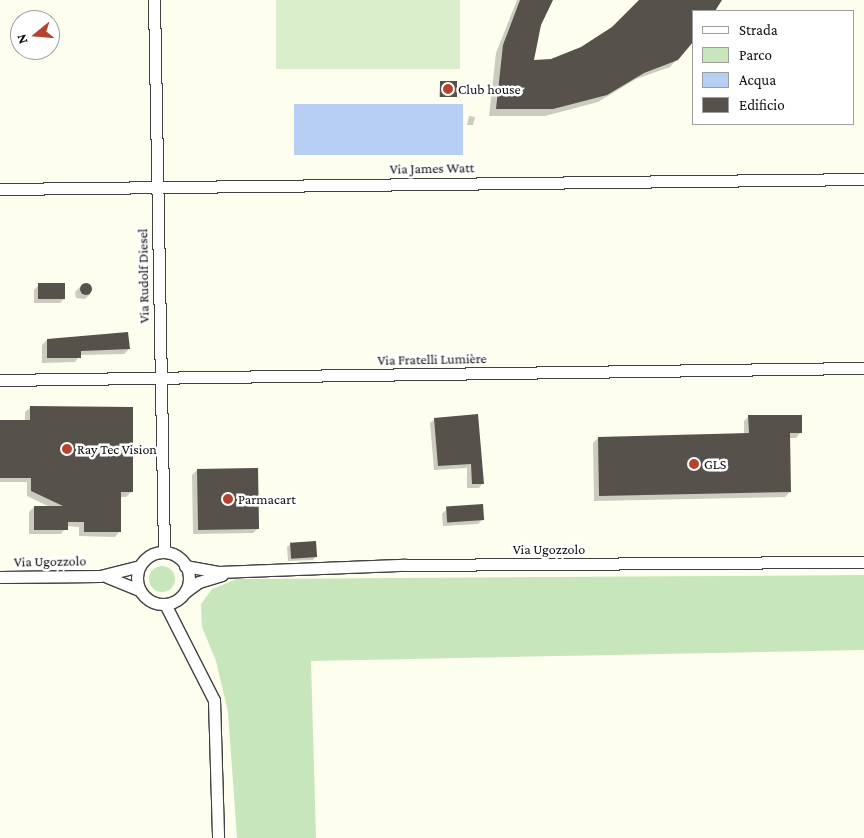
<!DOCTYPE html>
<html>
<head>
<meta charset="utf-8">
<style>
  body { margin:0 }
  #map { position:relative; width:864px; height:838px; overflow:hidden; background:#fefeef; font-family:"Crimson Pro",serif }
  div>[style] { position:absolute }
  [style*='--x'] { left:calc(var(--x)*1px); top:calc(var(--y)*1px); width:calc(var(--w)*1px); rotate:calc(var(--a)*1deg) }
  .green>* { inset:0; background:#c8e6bb }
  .round { border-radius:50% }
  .pitch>* { inset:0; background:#dbeecc; transform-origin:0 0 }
  .water>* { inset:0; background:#b7cff2; transform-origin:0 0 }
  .shadow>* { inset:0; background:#0003 }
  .building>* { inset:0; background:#56514b; transform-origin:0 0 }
  .roads { filter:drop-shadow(1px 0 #414141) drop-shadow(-1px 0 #414141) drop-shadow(0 1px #414141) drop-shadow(0 -1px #414141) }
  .minor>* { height:11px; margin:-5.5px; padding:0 5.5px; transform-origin:5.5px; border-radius:5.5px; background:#fff }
  .minor>.ring { margin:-5.5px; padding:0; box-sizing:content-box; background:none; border:11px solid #fff; border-radius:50% }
  .dots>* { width:14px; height:14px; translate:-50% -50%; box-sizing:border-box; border:2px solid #fff; border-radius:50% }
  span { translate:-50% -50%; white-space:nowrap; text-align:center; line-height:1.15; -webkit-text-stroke:5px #fff; paint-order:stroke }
  .poi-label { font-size:14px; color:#0e0e0e }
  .left { translate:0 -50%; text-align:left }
  .street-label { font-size:14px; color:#0e0e0e }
  .legend { position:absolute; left:692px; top:10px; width:162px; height:115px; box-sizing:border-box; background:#fff; border:1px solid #9f9f9f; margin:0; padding:6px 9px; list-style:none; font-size:15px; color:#0e0e0e }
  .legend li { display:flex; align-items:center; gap:10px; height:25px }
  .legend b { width:25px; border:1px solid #9f9f9f }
  .north { position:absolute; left:10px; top:10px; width:50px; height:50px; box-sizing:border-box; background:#fff; border:1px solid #9f9f9f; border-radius:50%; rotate:253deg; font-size:14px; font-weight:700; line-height:20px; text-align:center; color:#0e0e0e }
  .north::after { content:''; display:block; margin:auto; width:18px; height:22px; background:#b5442e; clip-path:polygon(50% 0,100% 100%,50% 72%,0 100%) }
</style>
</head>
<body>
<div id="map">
  <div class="green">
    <div class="round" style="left:149px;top:566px;width:26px;height:26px"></div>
    <div style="clip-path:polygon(864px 575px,864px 650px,311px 661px,316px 838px,237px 838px,228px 712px,216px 661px,202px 627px,201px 604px,212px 589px,237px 579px)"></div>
  </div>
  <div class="pitch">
    <div style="left:276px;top:0;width:184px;height:69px"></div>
  </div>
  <div class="water">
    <div style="left:463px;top:104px;width:51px;height:169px;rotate:90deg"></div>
  </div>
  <div class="shadow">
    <div style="clip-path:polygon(517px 0,551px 0,540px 25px,532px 61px,551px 60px,581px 49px,612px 29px,639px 0,720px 0,714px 11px,693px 11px,677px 59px,670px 67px,636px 79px,598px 102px,545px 116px,489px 116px,496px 53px)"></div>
    <div style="clip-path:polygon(440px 82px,456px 96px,455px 97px,439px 97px)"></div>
    <div style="clip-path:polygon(469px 116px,475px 117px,473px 125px,467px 125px)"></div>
    <div style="clip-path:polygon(39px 285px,65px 298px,60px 303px,34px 303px,34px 290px)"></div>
    <div style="clip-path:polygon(89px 286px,90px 294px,85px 299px,76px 298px,75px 292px,80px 287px)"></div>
    <div style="clip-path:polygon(47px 340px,129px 349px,124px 354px,80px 355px,75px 362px,42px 363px,42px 345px)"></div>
    <div style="clip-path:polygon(31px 407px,131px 492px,126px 497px,120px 497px,120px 531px,115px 537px,79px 536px,79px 527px,67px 526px,61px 534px,29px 534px,29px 512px,34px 507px,50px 507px,27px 496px,27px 482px,0 482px,0 422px,25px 422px,25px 412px)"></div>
    <div style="clip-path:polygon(749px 416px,801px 432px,796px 438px,789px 438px,790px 492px,785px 497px,594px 501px,593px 443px,598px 438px,744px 435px,744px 421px)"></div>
    <div style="clip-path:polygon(435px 419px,483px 475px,483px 483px,479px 488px,467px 488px,467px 468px,434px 470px,430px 423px)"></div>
    <div style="clip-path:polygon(197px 470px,258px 528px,253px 533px,193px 534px,192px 475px)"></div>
    <div style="clip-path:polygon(447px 509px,483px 519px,478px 524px,443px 526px,442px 514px)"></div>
    <div style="clip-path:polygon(291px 544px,316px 556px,313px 560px,288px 561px,287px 547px)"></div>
  </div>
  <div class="building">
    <div style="clip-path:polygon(520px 0,553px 0,541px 25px,534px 60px,551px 59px,581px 47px,612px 27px,639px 0,722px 0,715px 11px,693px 11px,693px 42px,678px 60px,644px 73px,607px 95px,553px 109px,496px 109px,503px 45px)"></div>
    <div style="left:440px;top:81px;width:17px;height:16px"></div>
    <div class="round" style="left:80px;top:283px;width:12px;height:12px"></div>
    <div style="left:38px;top:283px;width:27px;height:16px"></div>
    <div style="clip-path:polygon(128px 332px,130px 349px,81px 351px,81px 358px,47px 358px,47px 339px)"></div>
    <div style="clip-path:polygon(30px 406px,133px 407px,133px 492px,121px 492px,121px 532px,84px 532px,84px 522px,68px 522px,68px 530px,34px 530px,34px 506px,63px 506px,31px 491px,31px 478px,0 478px,0 420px,30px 420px)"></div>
    <div style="clip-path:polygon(478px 414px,484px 484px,472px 484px,471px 464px,438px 466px,434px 418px)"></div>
    <div style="clip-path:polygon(748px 415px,802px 415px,802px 433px,790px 433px,791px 492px,599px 496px,598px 437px,749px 433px)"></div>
    <div style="left:258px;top:468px;width:61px;height:61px;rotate:89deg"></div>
    <div style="left:483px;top:504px;width:16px;height:37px;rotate:86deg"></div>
    <div style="left:316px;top:541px;width:16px;height:26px;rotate:86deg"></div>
  </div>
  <div class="roads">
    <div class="minor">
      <div style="--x:154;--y:0;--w:552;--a:88.96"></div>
      <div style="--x:0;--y:189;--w:864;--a:-0.66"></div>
      <div style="--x:0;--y:380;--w:864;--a:-0.8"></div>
      <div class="ring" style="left:137px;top:552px;width:41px;height:41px"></div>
      <div style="--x:185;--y:566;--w:35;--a:10"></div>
      <div style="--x:219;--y:572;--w:186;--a:-2.2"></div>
      <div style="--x:405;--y:565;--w:459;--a:-0.4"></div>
      <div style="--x:0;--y:577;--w:100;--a:-0.6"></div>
      <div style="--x:100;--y:576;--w:41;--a:-14"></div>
      <div style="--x:107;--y:577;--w:35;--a:22"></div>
      <div style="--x:185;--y:592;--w:17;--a:-36"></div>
      <div style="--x:199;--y:582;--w:24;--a:-17"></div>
      <div style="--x:165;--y:604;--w:108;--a:63"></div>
      <div style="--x:214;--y:700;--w:138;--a:88.3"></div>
    </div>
  </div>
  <div class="dots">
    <div style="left:448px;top:89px;background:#b5442e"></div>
    <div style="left:67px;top:449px;background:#b5442e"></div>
    <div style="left:694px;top:464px;background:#b5442e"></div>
    <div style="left:228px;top:499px;background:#b5442e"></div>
  </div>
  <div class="poi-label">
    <span class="left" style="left:458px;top:89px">Club house</span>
    <span class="left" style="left:77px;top:449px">Ray Tec Vision</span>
    <span class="left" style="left:704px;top:464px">GLS</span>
    <span class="left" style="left:238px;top:499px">Parmacart</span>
  </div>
  <div class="street-label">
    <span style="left:432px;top:168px;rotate:-1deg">Via James Watt</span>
    <span style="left:143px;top:276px;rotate:-91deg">Via Rudolf Diesel</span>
    <span style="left:432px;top:359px;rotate:-1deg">Via Fratelli Lumière</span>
    <span style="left:549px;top:549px">Via Ugozzolo</span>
    <span style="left:50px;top:561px;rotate:-1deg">Via Ugozzolo</span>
  </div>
  <ul class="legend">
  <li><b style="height:6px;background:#fff"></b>Strada</li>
  <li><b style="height:14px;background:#c8e6bb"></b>Parco</li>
  <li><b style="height:14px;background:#b7cff2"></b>Acqua</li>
  <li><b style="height:14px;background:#56514b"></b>Edificio</li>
  </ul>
  <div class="north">N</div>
</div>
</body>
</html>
